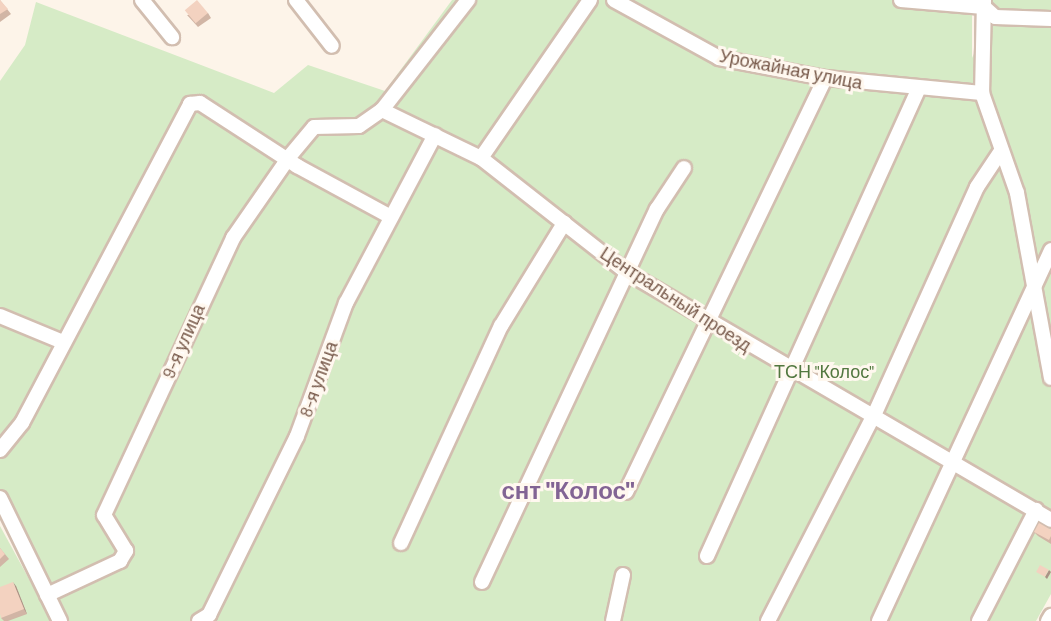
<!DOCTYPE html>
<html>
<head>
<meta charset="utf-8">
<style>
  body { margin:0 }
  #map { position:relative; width:1051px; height:621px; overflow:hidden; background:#fdf4e9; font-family:Barlow,sans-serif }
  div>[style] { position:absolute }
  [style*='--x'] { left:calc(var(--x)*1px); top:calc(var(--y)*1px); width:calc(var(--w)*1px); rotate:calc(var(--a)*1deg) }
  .green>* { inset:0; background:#d6ebc6 }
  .roads { filter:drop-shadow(2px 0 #d2beb0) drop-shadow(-2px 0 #d2beb0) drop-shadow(0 2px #d2beb0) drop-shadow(0 -2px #d2beb0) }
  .minor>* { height:14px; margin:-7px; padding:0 7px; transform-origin:7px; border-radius:7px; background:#fff }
  .wall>* { inset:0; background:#d1b5a5 }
  .shaded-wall>* { inset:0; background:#aa9386 }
  .building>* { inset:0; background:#f3d2c0; transform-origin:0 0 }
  span { translate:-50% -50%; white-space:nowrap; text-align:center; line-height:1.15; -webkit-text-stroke:6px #fff8ef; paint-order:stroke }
  .street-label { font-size:18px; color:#785a4b }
  .park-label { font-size:18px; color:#527840 }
  .district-label { font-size:24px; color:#826494; font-weight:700 }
</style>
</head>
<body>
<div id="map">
  <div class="green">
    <div style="clip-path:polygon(452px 0,972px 0,972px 58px,990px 19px,991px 0,1051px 0,1051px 594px,1036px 621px,62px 621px,0 513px,0 81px,25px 45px,36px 2px,274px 93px,308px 65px,385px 91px)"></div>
    <div style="clip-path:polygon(0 526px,52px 621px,0 621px)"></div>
  </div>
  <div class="roads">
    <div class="minor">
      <div style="--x:142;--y:0;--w:48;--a:51"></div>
      <div style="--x:296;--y:0;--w:58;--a:52"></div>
      <div style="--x:614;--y:0;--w:120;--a:28.9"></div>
      <div style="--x:719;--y:58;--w:108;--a:10.7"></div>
      <div style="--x:825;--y:78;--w:158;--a:5.5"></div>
      <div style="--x:901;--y:0;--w:83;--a:4.8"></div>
      <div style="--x:984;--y:7;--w:15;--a:42"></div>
      <div style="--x:995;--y:17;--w:56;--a:2"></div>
      <div style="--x:984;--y:0;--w:93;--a:91.2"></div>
      <div style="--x:982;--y:93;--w:106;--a:70.7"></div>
      <div style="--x:1017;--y:193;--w:188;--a:79.6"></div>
      <div style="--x:382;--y:110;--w:110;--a:25.9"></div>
      <div style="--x:481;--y:158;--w:183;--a:38.1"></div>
      <div style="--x:625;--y:271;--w:493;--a:30.3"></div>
      <div style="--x:481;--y:158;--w:192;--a:-55.4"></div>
      <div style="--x:0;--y:316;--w:68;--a:22.4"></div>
      <div style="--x:0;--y:450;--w:35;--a:-51"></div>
      <div style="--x:22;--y:423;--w:361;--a:-62.2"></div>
      <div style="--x:190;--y:104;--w:10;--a:-6"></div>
      <div style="--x:200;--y:103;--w:116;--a:33"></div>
      <div style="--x:297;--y:166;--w:107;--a:28.5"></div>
      <div style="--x:626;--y:492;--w:459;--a:-64.3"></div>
      <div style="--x:0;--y:498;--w:137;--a:64"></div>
      <div style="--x:401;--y:543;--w:239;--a:-65.3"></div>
      <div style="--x:501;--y:326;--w:121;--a:-58.5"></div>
      <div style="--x:707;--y:556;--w:512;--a:-65.64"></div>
      <div style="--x:482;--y:582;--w:412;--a:-64.9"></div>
      <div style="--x:657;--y:209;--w:49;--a:-56.6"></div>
      <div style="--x:47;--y:595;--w:81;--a:-25"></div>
      <div style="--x:120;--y:561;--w:12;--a:-59"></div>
      <div style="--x:126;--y:551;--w:42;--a:-121.4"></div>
      <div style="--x:104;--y:515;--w:306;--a:-65"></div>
      <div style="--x:233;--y:238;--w:98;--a:-55.3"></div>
      <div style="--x:289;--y:157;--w:39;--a:-50"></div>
      <div style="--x:314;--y:127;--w:45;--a:-1.3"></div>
      <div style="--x:359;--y:126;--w:28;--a:-35"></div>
      <div style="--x:382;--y:110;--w:140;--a:-52"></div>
      <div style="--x:199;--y:621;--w:12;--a:-31"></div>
      <div style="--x:209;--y:615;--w:199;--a:-63.8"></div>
      <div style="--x:297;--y:436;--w:142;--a:-69.8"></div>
      <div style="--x:346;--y:303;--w:190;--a:-62.1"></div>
      <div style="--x:613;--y:621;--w:47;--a:-77.7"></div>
      <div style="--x:768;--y:621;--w:234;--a:-62.8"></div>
      <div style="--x:875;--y:413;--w:248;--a:-65.7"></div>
      <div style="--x:977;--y:187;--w:43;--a:-56.3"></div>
      <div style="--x:879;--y:621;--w:409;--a:-65.1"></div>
      <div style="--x:979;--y:621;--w:125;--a:-62.8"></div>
      <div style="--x:1048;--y:621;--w:6;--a:-59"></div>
    </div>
  </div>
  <div class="wall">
    <div style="clip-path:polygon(0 0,11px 14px,0 22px)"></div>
    <div style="clip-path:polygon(208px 13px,211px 18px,198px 27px,187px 15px)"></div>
    <div style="clip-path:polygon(1051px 530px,1051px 544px,1038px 536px,1034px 532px)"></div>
    <div style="clip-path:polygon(0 548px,9px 559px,0 567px)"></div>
    <div style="clip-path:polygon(16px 586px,27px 614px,8px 621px,4px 621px,1px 618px)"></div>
  </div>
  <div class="shaded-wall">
    <div style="clip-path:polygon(1049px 570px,1051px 572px,1047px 579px,1045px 577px)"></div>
    <div style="clip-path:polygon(13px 582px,16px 586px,27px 614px,24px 609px)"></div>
  </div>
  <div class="building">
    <div style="clip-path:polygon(0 0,8px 9px,0 14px)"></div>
    <div style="left:197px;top:0;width:17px;height:16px;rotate:50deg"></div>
    <div style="clip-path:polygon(1039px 523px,1051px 530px,1051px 536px,1049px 540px,1034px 532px)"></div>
    <div style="clip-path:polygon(0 548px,5px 554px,0 559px)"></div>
    <div style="left:1040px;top:565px;width:10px;height:8px;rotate:29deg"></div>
    <div style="clip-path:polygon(13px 582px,24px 609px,1px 618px,0 614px,0 587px)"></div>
  </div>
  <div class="street-label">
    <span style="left:791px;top:69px;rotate:11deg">Урожайная улица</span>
    <span style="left:676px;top:299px;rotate:33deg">Центральный проезд</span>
    <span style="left:183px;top:341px;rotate:-66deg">9-я улица</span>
    <span style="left:318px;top:379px;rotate:-70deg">8-я улица</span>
  </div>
  <div class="park-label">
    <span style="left:824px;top:371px">ТСН "Колос"</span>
  </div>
  <div class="district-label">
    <span style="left:568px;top:490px">снт "Колос"</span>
  </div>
</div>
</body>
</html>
